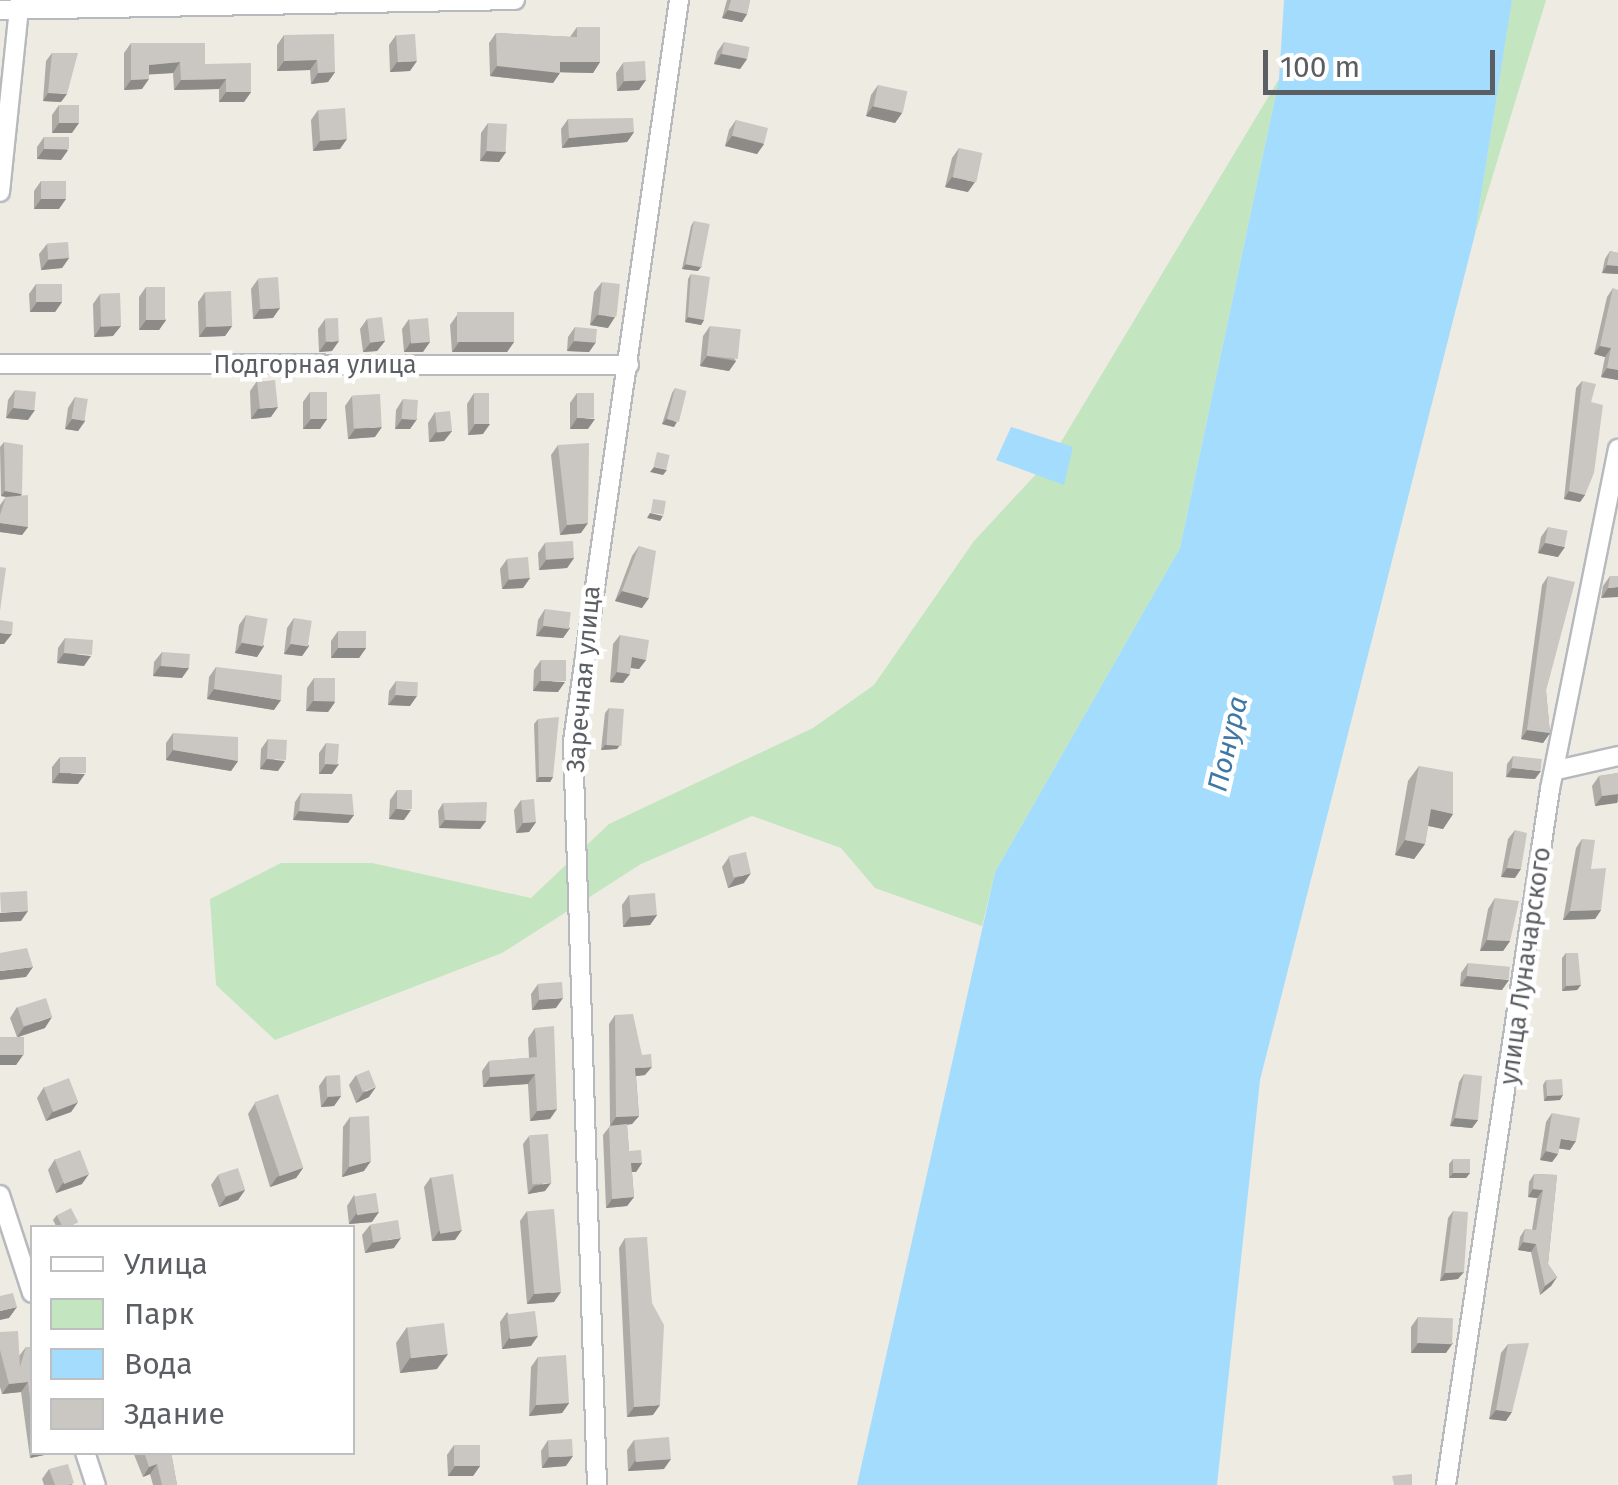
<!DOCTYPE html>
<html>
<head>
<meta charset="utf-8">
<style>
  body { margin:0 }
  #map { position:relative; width:1618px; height:1485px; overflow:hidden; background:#eeebe3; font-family:"Fira Sans",sans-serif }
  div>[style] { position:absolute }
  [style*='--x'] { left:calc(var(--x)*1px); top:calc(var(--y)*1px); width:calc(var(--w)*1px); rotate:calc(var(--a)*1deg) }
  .green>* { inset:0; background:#c3e5c0 }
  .water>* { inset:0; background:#a4dcfd }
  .roads { filter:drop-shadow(2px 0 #b6b9bd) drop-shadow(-2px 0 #b6b9bd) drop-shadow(0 2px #b6b9bd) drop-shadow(0 -2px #b6b9bd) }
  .minor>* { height:18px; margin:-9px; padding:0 9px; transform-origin:9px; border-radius:9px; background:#fff }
  .wall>* { inset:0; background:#aeaba7 }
  .shaded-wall>* { inset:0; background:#8d8b88 }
  .building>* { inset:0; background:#cac7c2; transform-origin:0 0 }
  span { translate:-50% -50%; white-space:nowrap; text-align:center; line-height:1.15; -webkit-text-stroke:9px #fff; paint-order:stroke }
  .street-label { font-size:25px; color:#5b5f63 }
  .water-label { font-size:28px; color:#3f78a6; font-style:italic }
  .legend { position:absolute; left:30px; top:1225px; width:325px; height:230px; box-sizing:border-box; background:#fff; border:2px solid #bdbfc1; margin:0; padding:12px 18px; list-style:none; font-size:30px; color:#5b5f63 }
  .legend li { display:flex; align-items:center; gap:20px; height:50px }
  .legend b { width:50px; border:2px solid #bdbfc1 }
  .scale { position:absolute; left:1263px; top:50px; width:232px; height:45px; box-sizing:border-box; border:5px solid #5b5f63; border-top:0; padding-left:12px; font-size:30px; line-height:35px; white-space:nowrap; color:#5b5f63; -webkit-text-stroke:8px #fff; paint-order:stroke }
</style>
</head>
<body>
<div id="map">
  <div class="green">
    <div style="clip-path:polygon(1512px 0,1546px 0,1475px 234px,1511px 4px)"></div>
    <div style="clip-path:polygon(1279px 79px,1180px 548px,995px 872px,982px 926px,875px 888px,841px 848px,752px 816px,641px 864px,502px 953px,275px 1040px,216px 985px,210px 899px,281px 863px,372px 863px,531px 898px,609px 824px,813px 728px,874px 685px,974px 541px,1052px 457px)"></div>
  </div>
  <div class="water">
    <div style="clip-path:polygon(1284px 0,1512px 0,1475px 234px,1260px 1080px,1217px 1485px,857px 1485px,995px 872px,1180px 548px,1279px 79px)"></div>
    <div style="clip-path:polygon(1011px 427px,1073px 447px,1064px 485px,996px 460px)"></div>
  </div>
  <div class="roads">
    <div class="minor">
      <div style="--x:0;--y:10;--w:515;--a:-1.11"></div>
      <div style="--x:0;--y:192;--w:193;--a:-84.1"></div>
      <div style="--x:0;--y:364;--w:629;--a:0.09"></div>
      <div style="--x:1557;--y:770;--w:63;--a:-12.9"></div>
      <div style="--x:0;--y:1195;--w:103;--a:71.9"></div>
      <div style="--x:85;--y:1452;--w:35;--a:72"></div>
      <div style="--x:597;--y:1485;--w:744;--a:-91.85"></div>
      <div style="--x:573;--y:741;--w:749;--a:-81.86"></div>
      <div style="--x:1446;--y:1485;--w:704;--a:-81.5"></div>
      <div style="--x:1550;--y:789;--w:347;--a:-78.7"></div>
    </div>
  </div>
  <div class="wall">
    <div style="clip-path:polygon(727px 0,750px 0,747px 14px,742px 22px,722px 18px)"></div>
    <div style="clip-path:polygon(577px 27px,600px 62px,593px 73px,560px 72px,553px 83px,490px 76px,489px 43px,496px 33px,570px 37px)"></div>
    <div style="clip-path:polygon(284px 35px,335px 72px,328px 82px,311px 84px,310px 70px,277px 71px,277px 45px)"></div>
    <div style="clip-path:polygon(396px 35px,410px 71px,390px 72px,389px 45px)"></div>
    <div style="clip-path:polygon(724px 42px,747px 59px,740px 69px,714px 64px,717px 52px)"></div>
    <div style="clip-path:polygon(131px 43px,205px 64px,251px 92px,244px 102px,219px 102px,219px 89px,174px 90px,173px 73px,149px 74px,142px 89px,124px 90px,124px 53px)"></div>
    <div style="clip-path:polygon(52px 53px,61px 102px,43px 101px,46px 61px)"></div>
    <div style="clip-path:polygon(623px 63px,639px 90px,617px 91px,616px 73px)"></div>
    <div style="clip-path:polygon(878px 85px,902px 113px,895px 123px,866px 116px,871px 95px)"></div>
    <div style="clip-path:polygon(59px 105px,72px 133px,52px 133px,52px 115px)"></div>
    <div style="clip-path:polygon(318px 110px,340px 149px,313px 151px,311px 120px)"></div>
    <div style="clip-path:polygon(568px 119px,634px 132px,627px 142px,562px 148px,561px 129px)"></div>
    <div style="clip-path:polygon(736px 120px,764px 144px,757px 154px,725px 146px,729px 130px)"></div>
    <div style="clip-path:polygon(488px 123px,506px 152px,499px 162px,480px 161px,481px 133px)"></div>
    <div style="clip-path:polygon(44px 137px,68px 150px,61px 160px,37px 159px,37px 147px)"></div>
    <div style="clip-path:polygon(959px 148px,968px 192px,945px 187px,952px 158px)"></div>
    <div style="clip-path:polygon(41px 181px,59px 209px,34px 209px,34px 191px)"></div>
    <div style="clip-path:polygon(694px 221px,698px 271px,682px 269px,691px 226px)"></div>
    <div style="clip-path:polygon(47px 244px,69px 258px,62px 268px,41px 270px,39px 254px)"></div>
    <div style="clip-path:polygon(1610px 251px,1618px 253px,1618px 274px,1602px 273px,1605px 259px)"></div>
    <div style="clip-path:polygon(691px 274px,704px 320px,701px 325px,685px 322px,688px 279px)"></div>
    <div style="clip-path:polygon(258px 279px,273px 318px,253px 319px,251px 289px)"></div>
    <div style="clip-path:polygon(602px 282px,608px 328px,590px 325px,594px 292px)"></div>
    <div style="clip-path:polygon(36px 284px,62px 302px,55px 312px,30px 312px,29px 294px)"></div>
    <div style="clip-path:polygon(146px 287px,166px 320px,159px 330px,139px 330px,139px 297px)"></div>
    <div style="clip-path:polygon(1613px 288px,1618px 380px,1601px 377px,1605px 357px,1594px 354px,1607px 297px)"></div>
    <div style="clip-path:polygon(205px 292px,232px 326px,225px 336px,199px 337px,198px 302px)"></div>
    <div style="clip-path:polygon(100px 294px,113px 336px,94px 337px,93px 304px)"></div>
    <div style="clip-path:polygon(457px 315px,514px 342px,507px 352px,452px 352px,450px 325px)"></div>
    <div style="clip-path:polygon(325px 319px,332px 351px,319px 352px,318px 329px)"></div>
    <div style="clip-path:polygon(367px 319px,385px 341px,377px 351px,363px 352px,360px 329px)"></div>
    <div style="clip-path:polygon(409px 319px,423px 352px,404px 352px,402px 329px)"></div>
    <div style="clip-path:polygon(710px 326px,736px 361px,729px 371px,700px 366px,703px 336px)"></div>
    <div style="clip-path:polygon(575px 327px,596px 342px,589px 352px,567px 351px,568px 337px)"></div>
    <div style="clip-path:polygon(257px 381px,271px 417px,251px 419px,250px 391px)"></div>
    <div style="clip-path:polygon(1582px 381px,1585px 495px,1580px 502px,1564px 499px,1576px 388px)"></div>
    <div style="clip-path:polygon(675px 388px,674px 427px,662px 424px,672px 393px)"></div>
    <div style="clip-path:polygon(15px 390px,28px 420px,6px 418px,8px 400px)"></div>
    <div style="clip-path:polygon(310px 392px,327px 419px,320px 429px,303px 429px,303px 402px)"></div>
    <div style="clip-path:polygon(474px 393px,483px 434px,468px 435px,467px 404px)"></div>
    <div style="clip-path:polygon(577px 393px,588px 429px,570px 429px,570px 403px)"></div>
    <div style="clip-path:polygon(352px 396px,375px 437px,348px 439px,345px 406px)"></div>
    <div style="clip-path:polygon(75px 397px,85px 421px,78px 431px,65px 429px,68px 408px)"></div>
    <div style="clip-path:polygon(403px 399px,417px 419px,410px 429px,395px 429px,396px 410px)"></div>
    <div style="clip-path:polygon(435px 412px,452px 431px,444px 441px,429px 442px,428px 423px)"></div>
    <div style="clip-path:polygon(4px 442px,21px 496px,28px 527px,22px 535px,0 532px,0 505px,6px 497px,1px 496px,0 447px)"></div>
    <div style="clip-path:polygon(558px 445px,581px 533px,560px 535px,551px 455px)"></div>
    <div style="clip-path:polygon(1548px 527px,1558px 557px,1538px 553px,1541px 537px)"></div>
    <div style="clip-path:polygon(545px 543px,574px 558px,567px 568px,539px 570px,538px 553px)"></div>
    <div style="clip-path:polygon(639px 546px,642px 608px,615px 601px,632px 556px)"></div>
    <div style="clip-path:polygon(507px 559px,530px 578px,523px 588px,502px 589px,500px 569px)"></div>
    <div style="clip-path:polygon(1548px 576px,1546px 691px,1550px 733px,1543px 743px,1521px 739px,1542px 585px)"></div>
    <div style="clip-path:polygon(1610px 576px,1618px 576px,1601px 598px,1603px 586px)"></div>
    <div style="clip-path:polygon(545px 609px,570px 628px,563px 638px,536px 636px,538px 620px)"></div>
    <div style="clip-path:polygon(246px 615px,264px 646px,257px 657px,235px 653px,239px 625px)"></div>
    <div style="clip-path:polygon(294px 618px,309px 646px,302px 656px,284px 654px,287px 628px)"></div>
    <div style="clip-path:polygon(338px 631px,366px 648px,359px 658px,331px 658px,331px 641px)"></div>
    <div style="clip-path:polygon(620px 635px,646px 660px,639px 669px,631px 668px,623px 683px,610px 682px,613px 644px)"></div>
    <div style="clip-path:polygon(65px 638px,84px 666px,57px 663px,58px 648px)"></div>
    <div style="clip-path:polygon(162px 652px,182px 678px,153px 676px,154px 662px)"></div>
    <div style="clip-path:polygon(541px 660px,558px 692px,533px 691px,534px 670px)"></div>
    <div style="clip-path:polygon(216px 667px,274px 710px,207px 699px,209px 677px)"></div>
    <div style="clip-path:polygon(314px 678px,335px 702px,328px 712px,306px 711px,307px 688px)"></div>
    <div style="clip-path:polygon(396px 681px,410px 706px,388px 705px,389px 691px)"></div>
    <div style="clip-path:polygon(609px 708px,617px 749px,601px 750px,605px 713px)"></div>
    <div style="clip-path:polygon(538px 719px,553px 777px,550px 782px,536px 782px,534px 724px)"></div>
    <div style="clip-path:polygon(173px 733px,238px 761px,231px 771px,166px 760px,166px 743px)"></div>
    <div style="clip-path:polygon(268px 739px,278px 771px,260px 769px,261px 749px)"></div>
    <div style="clip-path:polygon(326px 743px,332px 774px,319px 774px,319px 753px)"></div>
    <div style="clip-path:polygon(1513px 756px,1535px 779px,1506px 777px,1507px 764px)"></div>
    <div style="clip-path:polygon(60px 757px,78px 784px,52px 783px,52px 767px)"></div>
    <div style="clip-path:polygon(1419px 766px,1453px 814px,1443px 829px,1428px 826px,1425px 844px,1414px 859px,1395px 855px,1408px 781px)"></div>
    <div style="clip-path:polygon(1618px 773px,1618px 802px,1595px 806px,1592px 786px,1599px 776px)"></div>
    <div style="clip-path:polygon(397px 790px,404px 820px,389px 819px,390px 800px)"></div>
    <div style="clip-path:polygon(301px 793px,354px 815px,348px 823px,293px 820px,295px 802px)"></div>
    <div style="clip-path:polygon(521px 800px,536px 822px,529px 832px,516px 833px,514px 810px)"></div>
    <div style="clip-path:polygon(443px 803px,486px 821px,480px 829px,439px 828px,438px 811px)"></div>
    <div style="clip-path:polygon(1515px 830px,1515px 878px,1501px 877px,1508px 839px)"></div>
    <div style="clip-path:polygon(1582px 839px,1601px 910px,1595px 919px,1563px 920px,1576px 848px)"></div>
    <div style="clip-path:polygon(729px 857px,744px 883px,728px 888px,722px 867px)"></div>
    <div style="clip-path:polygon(629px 895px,657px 915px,650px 925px,623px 927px,622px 905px)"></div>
    <div style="clip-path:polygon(1495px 898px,1510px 941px,1503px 951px,1480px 951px,1488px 909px)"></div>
    <div style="clip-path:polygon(1566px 953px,1581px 985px,1577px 990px,1562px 991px,1562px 958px)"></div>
    <div style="clip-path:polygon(1468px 963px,1502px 990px,1460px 986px,1461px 973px)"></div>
    <div style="clip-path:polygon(538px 984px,556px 1008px,532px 1010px,531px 994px)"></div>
    <div style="clip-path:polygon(17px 1007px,45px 1028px,19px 1037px,23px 1055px,16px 1065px,17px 1037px,10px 1018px)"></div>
    <div style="clip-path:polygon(615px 1015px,645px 1075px,636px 1076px,639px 1116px,632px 1124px,627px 1125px,629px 1151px,642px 1163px,636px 1172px,632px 1172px,634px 1197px,627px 1206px,606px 1208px,603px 1135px,610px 1126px,609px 1024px)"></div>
    <div style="clip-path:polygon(535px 1028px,550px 1119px,530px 1121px,528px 1084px,483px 1087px,482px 1071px,489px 1061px,529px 1058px,528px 1038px)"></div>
    <div style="clip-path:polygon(1464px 1074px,1478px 1120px,1472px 1128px,1450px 1126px,1459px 1082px)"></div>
    <div style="clip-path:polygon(356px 1075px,369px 1097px,356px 1103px,349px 1085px)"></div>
    <div style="clip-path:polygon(326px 1076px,341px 1096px,334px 1106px,321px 1107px,319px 1086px)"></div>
    <div style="clip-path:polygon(1546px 1080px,1560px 1100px,1544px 1101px,1543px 1085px)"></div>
    <div style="clip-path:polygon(44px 1087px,78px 1102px,71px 1112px,46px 1121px,37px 1098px)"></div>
    <div style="clip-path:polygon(255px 1103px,303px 1168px,296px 1178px,270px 1187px,248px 1114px)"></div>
    <div style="clip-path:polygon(1552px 1113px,1570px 1150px,1559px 1148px,1558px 1154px,1552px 1162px,1540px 1160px,1546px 1122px)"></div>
    <div style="clip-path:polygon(350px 1117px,364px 1171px,342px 1177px,343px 1127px)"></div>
    <div style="clip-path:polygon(529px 1136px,545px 1191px,528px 1194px,523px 1144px)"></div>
    <div style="clip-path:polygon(55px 1159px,82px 1184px,56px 1193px,48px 1170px)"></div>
    <div style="clip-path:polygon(1453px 1159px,1470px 1173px,1466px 1178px,1449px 1178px,1449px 1164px)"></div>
    <div style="clip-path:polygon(1534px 1174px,1557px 1175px,1548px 1264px,1557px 1277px,1551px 1286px,1540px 1295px,1531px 1252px,1518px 1250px,1520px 1237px,1525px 1229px,1532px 1230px,1537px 1198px,1528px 1197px,1529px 1182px)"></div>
    <div style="clip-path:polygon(218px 1175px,245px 1190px,238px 1200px,219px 1207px,211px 1185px)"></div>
    <div style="clip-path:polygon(431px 1177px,455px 1240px,432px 1241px,424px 1187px)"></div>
    <div style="clip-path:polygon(354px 1195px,372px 1222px,349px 1224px,347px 1206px)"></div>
    <div style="clip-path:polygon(527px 1211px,554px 1302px,527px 1304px,520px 1221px)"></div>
    <div style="clip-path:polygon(1453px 1211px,1458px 1279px,1440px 1281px,1448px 1218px)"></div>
    <div style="clip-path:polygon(57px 1215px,74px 1227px,57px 1228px,53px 1220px)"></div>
    <div style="clip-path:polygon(370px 1225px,394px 1248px,365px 1253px,362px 1235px)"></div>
    <div style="clip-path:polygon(625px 1238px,653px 1415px,627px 1417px,619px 1248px)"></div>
    <div style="clip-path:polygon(507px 1312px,531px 1346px,502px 1349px,500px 1322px)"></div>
    <div style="clip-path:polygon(1418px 1317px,1446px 1353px,1411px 1353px,1411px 1327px)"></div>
    <div style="clip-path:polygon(407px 1327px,437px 1369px,400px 1373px,396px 1343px)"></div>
    <div style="clip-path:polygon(0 1332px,19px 1356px,26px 1347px,32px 1347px,32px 1452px,51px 1452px,49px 1454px,30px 1458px,21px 1392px,2px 1394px,0 1387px)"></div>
    <div style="clip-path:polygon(1508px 1344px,1506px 1421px,1489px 1419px,1501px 1353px)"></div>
    <div style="clip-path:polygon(538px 1357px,569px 1403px,562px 1413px,529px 1416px,531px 1367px)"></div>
    <div style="clip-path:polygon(548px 1440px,566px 1466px,542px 1468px,541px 1451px)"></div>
    <div style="clip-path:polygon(634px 1440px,664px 1469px,628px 1471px,627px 1450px)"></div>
    <div style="clip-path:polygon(454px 1445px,480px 1466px,473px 1476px,448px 1476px,447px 1455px)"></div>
    <div style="clip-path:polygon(133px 1452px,171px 1452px,177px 1485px,153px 1485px,150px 1474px,143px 1477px)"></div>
    <div style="clip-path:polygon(49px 1469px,73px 1485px,44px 1485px,42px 1479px)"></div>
  </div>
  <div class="shaded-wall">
    <div style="clip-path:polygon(728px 10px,747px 14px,742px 22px,722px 18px)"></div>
    <div style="clip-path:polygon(721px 54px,747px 59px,740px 69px,714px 64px)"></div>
    <div style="clip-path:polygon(317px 60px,310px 70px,277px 71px,284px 61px)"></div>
    <div style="clip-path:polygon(417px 61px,410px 71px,390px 72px,397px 62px)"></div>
    <div style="clip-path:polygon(180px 62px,173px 73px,142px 75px,149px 65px)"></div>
    <div style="clip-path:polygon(560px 62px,600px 62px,593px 73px,553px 72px,560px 73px,553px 83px,490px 76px,497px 66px)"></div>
    <div style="clip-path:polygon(335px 72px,328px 82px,311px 84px,318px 73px)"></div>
    <div style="clip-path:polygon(149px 79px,142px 89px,124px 90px,131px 80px)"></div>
    <div style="clip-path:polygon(226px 79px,219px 89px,174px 90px,181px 80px)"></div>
    <div style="clip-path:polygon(646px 80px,639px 90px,617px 91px,624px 81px)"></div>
    <div style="clip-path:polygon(226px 92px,251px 92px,244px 102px,219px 102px)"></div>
    <div style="clip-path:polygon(48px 93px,67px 94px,61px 102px,43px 101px)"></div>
    <div style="clip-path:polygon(873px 106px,902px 113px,895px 123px,866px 116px)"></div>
    <div style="clip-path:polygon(59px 123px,79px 123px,72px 133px,52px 133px)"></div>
    <div style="clip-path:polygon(634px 132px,627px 142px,562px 148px,569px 138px)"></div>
    <div style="clip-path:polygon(732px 136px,764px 144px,757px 154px,725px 146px)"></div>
    <div style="clip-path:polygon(347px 139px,340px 149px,313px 151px,320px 141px)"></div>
    <div style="clip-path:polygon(44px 149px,68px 150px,61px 160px,37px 159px)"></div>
    <div style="clip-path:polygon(487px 151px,506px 152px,499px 162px,480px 161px)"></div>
    <div style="clip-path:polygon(952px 177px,975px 182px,968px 192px,945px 187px)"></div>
    <div style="clip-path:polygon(41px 199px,66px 199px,59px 209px,34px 209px)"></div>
    <div style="clip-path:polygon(69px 258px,62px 268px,41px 270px,48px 260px)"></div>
    <div style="clip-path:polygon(686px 264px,702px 266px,698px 271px,682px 269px)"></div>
    <div style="clip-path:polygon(1607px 265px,1618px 266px,1618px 274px,1602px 273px)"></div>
    <div style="clip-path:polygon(37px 302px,62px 302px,55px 312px,30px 312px)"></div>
    <div style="clip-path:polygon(280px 308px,273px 318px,253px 319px,260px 309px)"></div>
    <div style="clip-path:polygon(597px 315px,615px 317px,608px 328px,590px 325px)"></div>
    <div style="clip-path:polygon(688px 317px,704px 320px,701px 325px,685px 322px)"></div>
    <div style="clip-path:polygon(146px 320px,166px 320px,159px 330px,139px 330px)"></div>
    <div style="clip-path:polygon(101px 326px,121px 326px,113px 336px,94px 337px)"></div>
    <div style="clip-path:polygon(232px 326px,225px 336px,199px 337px,206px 327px)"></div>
    <div style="clip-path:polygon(339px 341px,332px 351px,319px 352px,326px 342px)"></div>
    <div style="clip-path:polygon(385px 341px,377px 351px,363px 352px,371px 342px)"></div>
    <div style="clip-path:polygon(574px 341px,596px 342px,589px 352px,567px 351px)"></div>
    <div style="clip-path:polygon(411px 342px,430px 342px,423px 352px,404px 352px)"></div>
    <div style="clip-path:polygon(459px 342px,514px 342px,507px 352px,452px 352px)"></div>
    <div style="clip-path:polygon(1600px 346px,1611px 348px,1605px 357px,1594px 354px)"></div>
    <div style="clip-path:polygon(707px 356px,736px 361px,729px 371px,700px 366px)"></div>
    <div style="clip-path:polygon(1607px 368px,1618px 370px,1618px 380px,1601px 377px)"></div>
    <div style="clip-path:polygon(278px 407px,271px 417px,251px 419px,258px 409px)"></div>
    <div style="clip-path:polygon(13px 408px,35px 410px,28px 420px,6px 418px)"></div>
    <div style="clip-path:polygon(577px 418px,595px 419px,588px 429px,570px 429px)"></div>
    <div style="clip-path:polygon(72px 419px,85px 421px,78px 431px,65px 429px)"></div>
    <div style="clip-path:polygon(311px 419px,327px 419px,320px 429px,303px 429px)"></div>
    <div style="clip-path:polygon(402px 419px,417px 419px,410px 429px,395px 429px)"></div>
    <div style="clip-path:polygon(666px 419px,677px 422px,674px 427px,662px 424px)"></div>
    <div style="clip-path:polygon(475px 424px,490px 424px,483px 434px,468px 435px)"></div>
    <div style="clip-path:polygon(382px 427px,375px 437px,348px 439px,355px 429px)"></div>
    <div style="clip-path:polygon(452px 431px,444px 441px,429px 442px,436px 432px)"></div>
    <div style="clip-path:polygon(654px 467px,667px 470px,663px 475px,650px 472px)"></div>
    <div style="clip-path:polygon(5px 491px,22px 494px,19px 499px,1px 496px)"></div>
    <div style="clip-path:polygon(1569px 491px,1585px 495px,1580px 502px,1564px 499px)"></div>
    <div style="clip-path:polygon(650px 513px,663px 516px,660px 521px,647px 518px)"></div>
    <div style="clip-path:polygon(0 523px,28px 527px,22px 535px,0 532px)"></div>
    <div style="clip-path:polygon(588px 523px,581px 533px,560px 535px,567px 525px)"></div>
    <div style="clip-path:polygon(1545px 543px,1565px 547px,1558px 557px,1538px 553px)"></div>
    <div style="clip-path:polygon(574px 558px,567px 568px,539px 570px,546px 560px)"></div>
    <div style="clip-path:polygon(530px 578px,523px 588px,502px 589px,509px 579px)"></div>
    <div style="clip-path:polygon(1618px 587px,1618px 597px,1601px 598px,1608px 588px)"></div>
    <div style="clip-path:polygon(622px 591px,649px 598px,642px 608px,615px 601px)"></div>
    <div style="clip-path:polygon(544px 626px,570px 628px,563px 638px,536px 636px)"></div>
    <div style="clip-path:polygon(0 633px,12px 634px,4px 644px,0 644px)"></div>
    <div style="clip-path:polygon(242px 643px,264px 646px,257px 657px,235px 653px)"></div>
    <div style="clip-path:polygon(291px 644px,309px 646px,302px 656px,284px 654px)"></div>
    <div style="clip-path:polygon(338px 648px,366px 648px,359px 658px,331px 658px)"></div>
    <div style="clip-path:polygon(64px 653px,91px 656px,84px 666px,57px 663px)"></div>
    <div style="clip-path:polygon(632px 657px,646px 660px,639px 669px,625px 667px)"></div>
    <div style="clip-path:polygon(160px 666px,189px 668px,182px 678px,153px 676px)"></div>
    <div style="clip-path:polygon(617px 672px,630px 674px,623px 683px,610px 682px)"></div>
    <div style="clip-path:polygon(540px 681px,565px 682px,558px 692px,533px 691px)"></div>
    <div style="clip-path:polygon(214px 689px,281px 700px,274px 710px,207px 699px)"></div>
    <div style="clip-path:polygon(396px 695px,417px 696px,410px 706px,388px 705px)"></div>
    <div style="clip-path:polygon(313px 701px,335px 702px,328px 712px,306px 711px)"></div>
    <div style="clip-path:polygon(1527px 730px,1550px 733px,1543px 743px,1521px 739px)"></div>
    <div style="clip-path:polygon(621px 744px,617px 749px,601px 750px,605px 745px)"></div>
    <div style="clip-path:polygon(173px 750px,238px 761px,231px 771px,166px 760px)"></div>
    <div style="clip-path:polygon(267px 759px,285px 761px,278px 771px,260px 769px)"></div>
    <div style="clip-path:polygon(326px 764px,339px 764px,332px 774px,319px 774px)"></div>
    <div style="clip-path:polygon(1512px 768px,1541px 771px,1535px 779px,1506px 777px)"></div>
    <div style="clip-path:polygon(59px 773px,85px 774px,78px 784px,52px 783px)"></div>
    <div style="clip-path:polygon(539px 777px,553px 777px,550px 782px,536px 782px)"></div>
    <div style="clip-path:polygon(1618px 794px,1617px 803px,1595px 806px,1602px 796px)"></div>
    <div style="clip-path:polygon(396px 809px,411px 810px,404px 820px,389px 819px)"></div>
    <div style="clip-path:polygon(1431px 809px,1453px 814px,1443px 829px,1420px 824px)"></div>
    <div style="clip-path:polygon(299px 811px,354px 815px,348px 823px,293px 820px)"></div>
    <div style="clip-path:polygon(445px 820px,486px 821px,480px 829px,439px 828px)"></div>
    <div style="clip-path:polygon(536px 822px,529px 832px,516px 833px,523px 823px)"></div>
    <div style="clip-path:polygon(1405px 840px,1425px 844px,1414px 859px,1395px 855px)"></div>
    <div style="clip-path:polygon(1507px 868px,1521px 869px,1515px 878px,1501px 877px)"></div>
    <div style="clip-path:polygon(751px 873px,744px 883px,728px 888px,735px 878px)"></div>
    <div style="clip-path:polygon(1601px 910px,1595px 919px,1563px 920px,1570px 911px)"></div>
    <div style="clip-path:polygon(28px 911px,21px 921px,0 922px,0 913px)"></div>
    <div style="clip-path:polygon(657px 915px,650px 925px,623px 927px,630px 917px)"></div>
    <div style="clip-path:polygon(1487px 940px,1510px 941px,1503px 951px,1480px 951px)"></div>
    <div style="clip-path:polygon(33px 967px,26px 977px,0 980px,0 971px)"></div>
    <div style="clip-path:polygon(1467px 976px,1509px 980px,1502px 990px,1460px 986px)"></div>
    <div style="clip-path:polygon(1581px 985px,1577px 990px,1562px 991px,1566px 986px)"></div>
    <div style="clip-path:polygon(563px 998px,556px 1008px,532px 1010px,539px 1000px)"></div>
    <div style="clip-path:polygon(52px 1017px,45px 1028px,17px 1037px,24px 1027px)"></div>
    <div style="clip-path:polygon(0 1055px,23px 1055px,16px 1065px,0 1065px)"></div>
    <div style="clip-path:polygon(652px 1067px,645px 1075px,629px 1077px,635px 1068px)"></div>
    <div style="clip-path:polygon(535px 1074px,528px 1084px,483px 1087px,490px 1077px)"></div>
    <div style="clip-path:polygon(376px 1087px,369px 1097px,356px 1103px,363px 1093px)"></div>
    <div style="clip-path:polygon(1563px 1095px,1560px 1100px,1544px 1101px,1547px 1096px)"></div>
    <div style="clip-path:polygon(341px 1096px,334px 1106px,321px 1107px,328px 1097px)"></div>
    <div style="clip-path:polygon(78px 1102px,71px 1112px,46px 1121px,53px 1111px)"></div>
    <div style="clip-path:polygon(557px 1109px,550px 1119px,530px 1121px,537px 1111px)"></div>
    <div style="clip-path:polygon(639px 1116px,632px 1124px,610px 1126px,616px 1117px)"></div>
    <div style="clip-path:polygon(1455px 1118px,1478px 1120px,1472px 1128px,1450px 1126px)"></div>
    <div style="clip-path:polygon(1561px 1139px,1576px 1141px,1570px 1150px,1555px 1148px)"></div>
    <div style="clip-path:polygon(1546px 1151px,1558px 1154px,1552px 1162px,1540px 1160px)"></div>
    <div style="clip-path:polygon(371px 1161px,364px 1171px,342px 1177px,349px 1167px)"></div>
    <div style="clip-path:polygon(631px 1163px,642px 1163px,636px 1172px,625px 1172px)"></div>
    <div style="clip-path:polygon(303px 1168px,296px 1178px,270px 1187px,277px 1177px)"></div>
    <div style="clip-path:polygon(1453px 1173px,1470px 1173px,1466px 1178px,1449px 1178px)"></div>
    <div style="clip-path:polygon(89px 1174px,82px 1184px,56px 1193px,63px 1183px)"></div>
    <div style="clip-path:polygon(551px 1183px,545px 1191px,528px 1194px,534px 1186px)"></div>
    <div style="clip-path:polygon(1533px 1189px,1543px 1190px,1537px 1198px,1528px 1197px)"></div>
    <div style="clip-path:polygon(245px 1190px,238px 1200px,219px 1207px,226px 1197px)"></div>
    <div style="clip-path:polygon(634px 1197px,627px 1206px,606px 1208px,612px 1199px)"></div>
    <div style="clip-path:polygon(379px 1212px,372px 1222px,349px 1224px,356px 1214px)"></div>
    <div style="clip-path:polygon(462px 1230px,455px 1240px,432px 1241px,439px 1231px)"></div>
    <div style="clip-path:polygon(401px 1238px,394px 1248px,365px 1253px,372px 1243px)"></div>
    <div style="clip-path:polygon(1523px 1242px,1536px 1244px,1531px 1252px,1518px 1250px)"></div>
    <div style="clip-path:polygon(1464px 1272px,1458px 1279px,1440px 1281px,1445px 1273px)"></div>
    <div style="clip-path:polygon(1557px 1277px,1551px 1286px,1540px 1295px,1545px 1286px)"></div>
    <div style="clip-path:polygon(561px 1292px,554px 1302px,527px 1304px,534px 1294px)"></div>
    <div style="clip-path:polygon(17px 1307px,9px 1318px,0 1320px,0 1311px)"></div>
    <div style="clip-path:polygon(538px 1336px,531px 1346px,502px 1349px,509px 1338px)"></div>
    <div style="clip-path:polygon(1418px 1343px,1453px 1343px,1446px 1353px,1411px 1353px)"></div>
    <div style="clip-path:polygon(448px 1354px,437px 1369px,400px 1373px,410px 1358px)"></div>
    <div style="clip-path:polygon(28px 1382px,21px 1392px,2px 1394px,9px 1384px)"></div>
    <div style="clip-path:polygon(569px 1403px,562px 1413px,529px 1416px,536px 1405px)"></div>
    <div style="clip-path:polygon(660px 1405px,653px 1415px,627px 1417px,634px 1407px)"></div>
    <div style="clip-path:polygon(1496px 1410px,1512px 1412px,1506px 1421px,1489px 1419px)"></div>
    <div style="clip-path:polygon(34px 1452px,51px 1452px,49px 1454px,30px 1458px)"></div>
    <div style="clip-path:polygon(573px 1456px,566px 1466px,542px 1468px,549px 1457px)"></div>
    <div style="clip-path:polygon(671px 1459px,664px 1469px,628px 1471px,635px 1461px)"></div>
    <div style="clip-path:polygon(157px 1464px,150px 1474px,143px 1477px,149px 1467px)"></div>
    <div style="clip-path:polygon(455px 1466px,480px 1466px,473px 1476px,448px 1476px)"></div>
  </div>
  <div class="building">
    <div style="clip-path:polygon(731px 0,750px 0,747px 14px,728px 10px)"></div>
    <div style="clip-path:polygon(577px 27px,600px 27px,600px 62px,560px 62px,560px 73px,497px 66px,496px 33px,577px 37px)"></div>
    <div style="clip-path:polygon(334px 34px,335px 72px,318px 73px,317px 60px,284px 61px,284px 35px)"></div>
    <div style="left:415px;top:34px;width:27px;height:19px;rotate:86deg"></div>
    <div style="left:724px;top:42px;width:26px;height:12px;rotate:11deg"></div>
    <div style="clip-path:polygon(131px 43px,205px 43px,205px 64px,251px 63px,251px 92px,226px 92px,226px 79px,181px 80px,180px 62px,149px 65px,149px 79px,131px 80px)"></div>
    <div style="clip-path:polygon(52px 53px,78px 53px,67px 94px,48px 93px)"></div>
    <div style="left:645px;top:61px;width:19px;height:22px;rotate:87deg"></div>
    <div style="left:878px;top:85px;width:30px;height:22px;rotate:12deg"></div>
    <div style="left:59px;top:105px;width:20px;height:18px"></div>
    <div style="left:345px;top:108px;width:31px;height:27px;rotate:86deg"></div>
    <div style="clip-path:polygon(633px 118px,634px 132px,569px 138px,568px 119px)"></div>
    <div style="left:736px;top:120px;width:33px;height:16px;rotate:14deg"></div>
    <div style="left:488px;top:123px;width:19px;height:28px;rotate:3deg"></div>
    <div style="left:44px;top:137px;width:25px;height:12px"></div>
    <div style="left:959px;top:148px;width:24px;height:30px;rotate:12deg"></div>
    <div style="left:41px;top:181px;width:25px;height:18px"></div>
    <div style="left:694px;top:221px;width:16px;height:44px;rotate:11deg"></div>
    <div style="left:68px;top:242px;width:16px;height:21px;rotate:86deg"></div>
    <div style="clip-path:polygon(1610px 251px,1618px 253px,1618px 266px,1607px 265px)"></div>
    <div style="clip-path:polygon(691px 274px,710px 277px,704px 320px,688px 317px)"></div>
    <div style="left:278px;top:277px;width:31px;height:20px;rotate:86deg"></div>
    <div style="left:602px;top:282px;width:18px;height:33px;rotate:6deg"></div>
    <div style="left:36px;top:284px;width:26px;height:18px"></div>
    <div style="left:146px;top:287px;width:19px;height:33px"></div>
    <div style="clip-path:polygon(1613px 288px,1618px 290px,1618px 370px,1607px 368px,1611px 348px,1600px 346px)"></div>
    <div style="left:231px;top:291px;width:35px;height:26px;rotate:88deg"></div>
    <div style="left:120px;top:293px;width:33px;height:20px;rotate:88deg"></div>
    <div style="left:514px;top:312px;width:30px;height:57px;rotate:90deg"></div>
    <div style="left:382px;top:317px;width:24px;height:15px;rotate:83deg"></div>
    <div style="left:338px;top:318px;width:23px;height:13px;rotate:88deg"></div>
    <div style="left:428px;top:318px;width:24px;height:19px;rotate:85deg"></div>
    <div style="left:710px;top:326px;width:31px;height:30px;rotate:6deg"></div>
    <div style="left:575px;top:327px;width:22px;height:14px;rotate:5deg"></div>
    <div style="left:275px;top:380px;width:27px;height:18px;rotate:84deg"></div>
    <div style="clip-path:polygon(1582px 381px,1596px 384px,1591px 402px,1603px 405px,1594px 473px,1585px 495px,1569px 491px)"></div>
    <div style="left:675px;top:388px;width:12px;height:32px;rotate:14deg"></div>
    <div style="left:15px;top:390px;width:21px;height:18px;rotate:5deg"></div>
    <div style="left:310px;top:392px;width:17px;height:27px"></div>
    <div style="left:474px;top:393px;width:15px;height:31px"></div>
    <div style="left:577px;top:393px;width:17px;height:25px"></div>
    <div style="left:380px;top:394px;width:33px;height:28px;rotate:87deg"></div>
    <div style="left:75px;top:397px;width:13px;height:22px;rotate:9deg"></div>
    <div style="left:403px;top:399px;width:15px;height:20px;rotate:4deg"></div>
    <div style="left:450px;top:411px;width:20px;height:15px;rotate:84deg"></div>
    <div style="clip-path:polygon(4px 442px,23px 445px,22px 494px,5px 491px)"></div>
    <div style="clip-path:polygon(589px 443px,588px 523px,567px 525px,558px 445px)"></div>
    <div style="left:657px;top:452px;width:13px;height:15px;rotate:13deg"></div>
    <div style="clip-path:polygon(28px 495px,28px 527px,0 523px,0 515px,6px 497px)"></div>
    <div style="left:653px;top:499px;width:13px;height:14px;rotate:9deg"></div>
    <div style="left:1548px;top:527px;width:20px;height:16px;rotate:11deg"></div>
    <div style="left:573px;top:541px;width:17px;height:28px;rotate:87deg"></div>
    <div style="clip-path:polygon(639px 546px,656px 551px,649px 598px,622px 591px)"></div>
    <div style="left:528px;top:557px;width:21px;height:21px;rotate:85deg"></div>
    <div style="clip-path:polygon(0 567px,6px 568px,0 611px)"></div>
    <div style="clip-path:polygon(1548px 576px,1575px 582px,1546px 691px,1550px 733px,1527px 730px)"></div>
    <div style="clip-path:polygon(1610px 576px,1618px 576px,1618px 587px,1608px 588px)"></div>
    <div style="left:545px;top:609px;width:26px;height:17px;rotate:7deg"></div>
    <div style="left:246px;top:615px;width:22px;height:28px;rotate:10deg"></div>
    <div style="left:294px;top:618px;width:18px;height:26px;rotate:9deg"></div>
    <div style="clip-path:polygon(0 620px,13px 622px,12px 634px,0 633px)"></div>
    <div style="left:338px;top:631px;width:28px;height:17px"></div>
    <div style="clip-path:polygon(620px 635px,649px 640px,646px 660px,632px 657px,630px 674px,617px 672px)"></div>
    <div style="left:65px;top:638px;width:28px;height:15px;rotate:4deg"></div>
    <div style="left:162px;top:652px;width:28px;height:14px;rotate:4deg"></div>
    <div style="left:541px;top:660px;width:25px;height:21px"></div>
    <div style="clip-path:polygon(216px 667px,282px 675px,281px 700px,214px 689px)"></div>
    <div style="left:314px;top:678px;width:21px;height:23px"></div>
    <div style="left:396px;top:681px;width:22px;height:14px;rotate:3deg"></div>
    <div style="left:609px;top:708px;width:15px;height:37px;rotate:4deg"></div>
    <div style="clip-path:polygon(559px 717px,553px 777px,539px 777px,538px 719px)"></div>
    <div style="clip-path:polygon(173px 733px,238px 737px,238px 761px,173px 750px)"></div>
    <div style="left:268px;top:739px;width:19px;height:20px;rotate:3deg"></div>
    <div style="left:326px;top:743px;width:13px;height:21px;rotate:4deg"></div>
    <div style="left:1513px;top:756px;width:29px;height:12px;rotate:6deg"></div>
    <div style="left:60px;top:757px;width:26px;height:16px"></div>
    <div style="clip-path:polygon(1419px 766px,1453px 772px,1453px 814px,1431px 809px,1425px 844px,1405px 840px)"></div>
    <div style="clip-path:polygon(1618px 773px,1618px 794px,1602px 796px,1599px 776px)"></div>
    <div style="left:397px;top:790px;width:15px;height:19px"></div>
    <div style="clip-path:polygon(301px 793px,352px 794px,354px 815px,299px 811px)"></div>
    <div style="left:534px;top:799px;width:23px;height:13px;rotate:85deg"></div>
    <div style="clip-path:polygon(487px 802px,486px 821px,445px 820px,443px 803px)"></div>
    <div style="clip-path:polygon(1515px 830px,1527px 833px,1521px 869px,1507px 868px)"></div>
    <div style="clip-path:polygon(1582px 839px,1595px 840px,1591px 869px,1606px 868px,1601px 910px,1570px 911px)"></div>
    <div style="left:746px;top:852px;width:22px;height:18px;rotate:77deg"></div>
    <div style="left:27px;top:891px;width:20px;height:27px;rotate:87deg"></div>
    <div style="left:655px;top:893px;width:22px;height:26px;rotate:85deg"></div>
    <div style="clip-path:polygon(1495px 898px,1519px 901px,1510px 941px,1487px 940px)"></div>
    <div style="clip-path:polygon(27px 948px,33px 967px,0 971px,0 953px)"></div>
    <div style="clip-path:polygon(1566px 953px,1578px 953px,1581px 985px,1566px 986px)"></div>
    <div style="left:1468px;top:963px;width:42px;height:13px;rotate:5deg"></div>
    <div style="left:562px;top:982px;width:16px;height:24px;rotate:86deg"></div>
    <div style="left:46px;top:998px;width:20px;height:30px;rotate:72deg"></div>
    <div style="clip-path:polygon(633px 1014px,642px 1055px,651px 1054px,652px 1067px,635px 1068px,639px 1116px,616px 1117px,615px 1015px)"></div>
    <div style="clip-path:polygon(554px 1026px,557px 1109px,537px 1111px,535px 1074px,490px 1077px,489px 1061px,537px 1057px,535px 1028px)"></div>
    <div style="left:0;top:1037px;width:24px;height:18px"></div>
    <div style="left:369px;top:1070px;width:18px;height:14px;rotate:68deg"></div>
    <div style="clip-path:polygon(1464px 1074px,1482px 1076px,1478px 1120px,1455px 1118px)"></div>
    <div style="left:340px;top:1075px;width:21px;height:14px;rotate:87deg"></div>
    <div style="left:69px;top:1078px;width:26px;height:27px;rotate:69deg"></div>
    <div style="left:1562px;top:1079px;width:16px;height:16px;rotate:86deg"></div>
    <div style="left:278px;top:1094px;width:78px;height:25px;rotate:71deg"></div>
    <div style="clip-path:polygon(1552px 1113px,1580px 1118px,1576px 1141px,1561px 1139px,1558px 1154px,1546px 1151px)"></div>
    <div style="clip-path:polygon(369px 1116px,371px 1161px,349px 1167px,350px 1117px)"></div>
    <div style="clip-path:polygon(627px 1124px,629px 1151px,641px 1150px,642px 1163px,631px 1163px,634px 1197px,612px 1199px,609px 1126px)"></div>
    <div style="left:548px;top:1134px;width:49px;height:19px;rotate:86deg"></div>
    <div style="left:80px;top:1150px;width:26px;height:27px;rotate:69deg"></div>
    <div style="left:1453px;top:1159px;width:17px;height:14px"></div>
    <div style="left:238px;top:1168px;width:23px;height:21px;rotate:72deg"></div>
    <div style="left:453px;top:1174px;width:57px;height:22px;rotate:81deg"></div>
    <div style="clip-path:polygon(1534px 1174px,1557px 1175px,1548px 1264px,1557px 1277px,1545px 1286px,1536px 1244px,1523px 1242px,1525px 1229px,1536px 1230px,1543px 1190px,1533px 1189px)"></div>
    <div style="left:376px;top:1193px;width:19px;height:22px;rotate:81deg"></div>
    <div style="left:71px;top:1208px;width:16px;height:16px;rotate:63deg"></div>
    <div style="left:554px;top:1209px;width:83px;height:27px;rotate:85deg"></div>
    <div style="clip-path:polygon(1453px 1211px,1468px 1212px,1464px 1272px,1445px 1273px)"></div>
    <div style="left:398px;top:1220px;width:18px;height:28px;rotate:81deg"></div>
    <div style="clip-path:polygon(647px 1237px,652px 1303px,664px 1325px,660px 1405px,634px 1407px,625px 1238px)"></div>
    <div style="clip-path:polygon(13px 1293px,17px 1307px,0 1311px,0 1296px)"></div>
    <div style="left:535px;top:1311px;width:25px;height:28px;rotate:83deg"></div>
    <div style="left:1418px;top:1317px;width:35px;height:26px;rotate:2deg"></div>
    <div style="left:444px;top:1323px;width:31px;height:37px;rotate:83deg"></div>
    <div style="clip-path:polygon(18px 1331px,20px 1367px,26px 1347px,32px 1347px,32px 1415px,28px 1382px,9px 1384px,0 1350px,0 1332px)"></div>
    <div style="clip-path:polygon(1529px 1343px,1512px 1412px,1496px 1410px,1508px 1344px)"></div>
    <div style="clip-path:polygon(566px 1355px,569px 1403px,536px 1405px,538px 1357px)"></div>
    <div style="left:669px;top:1437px;width:22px;height:35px;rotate:85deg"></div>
    <div style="left:572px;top:1439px;width:17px;height:24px;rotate:87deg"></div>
    <div style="left:454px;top:1445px;width:26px;height:21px"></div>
    <div style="clip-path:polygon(144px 1452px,171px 1452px,177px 1485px,162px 1485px,157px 1464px,149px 1467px)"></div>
    <div style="clip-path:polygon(68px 1464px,74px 1483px,68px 1485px,55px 1485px,49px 1469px)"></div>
    <div style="clip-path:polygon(1412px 1474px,1412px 1485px,1394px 1485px,1392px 1476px)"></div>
  </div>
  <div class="street-label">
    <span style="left:315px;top:365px">Подгорная улица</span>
    <span style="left:584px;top:679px;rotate:-85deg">Заречная улица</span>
    <span style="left:1526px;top:966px;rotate:-82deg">улица Луначарского</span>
  </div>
  <div class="water-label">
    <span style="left:1228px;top:744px;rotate:-77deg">Понура</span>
  </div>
  <ul class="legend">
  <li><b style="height:12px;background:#fff"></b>Улица</li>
  <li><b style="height:28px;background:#c3e5c0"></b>Парк</li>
  <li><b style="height:28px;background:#a4dcfd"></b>Вода</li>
  <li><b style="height:28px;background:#cac7c2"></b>Здание</li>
  </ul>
  <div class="scale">100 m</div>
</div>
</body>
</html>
